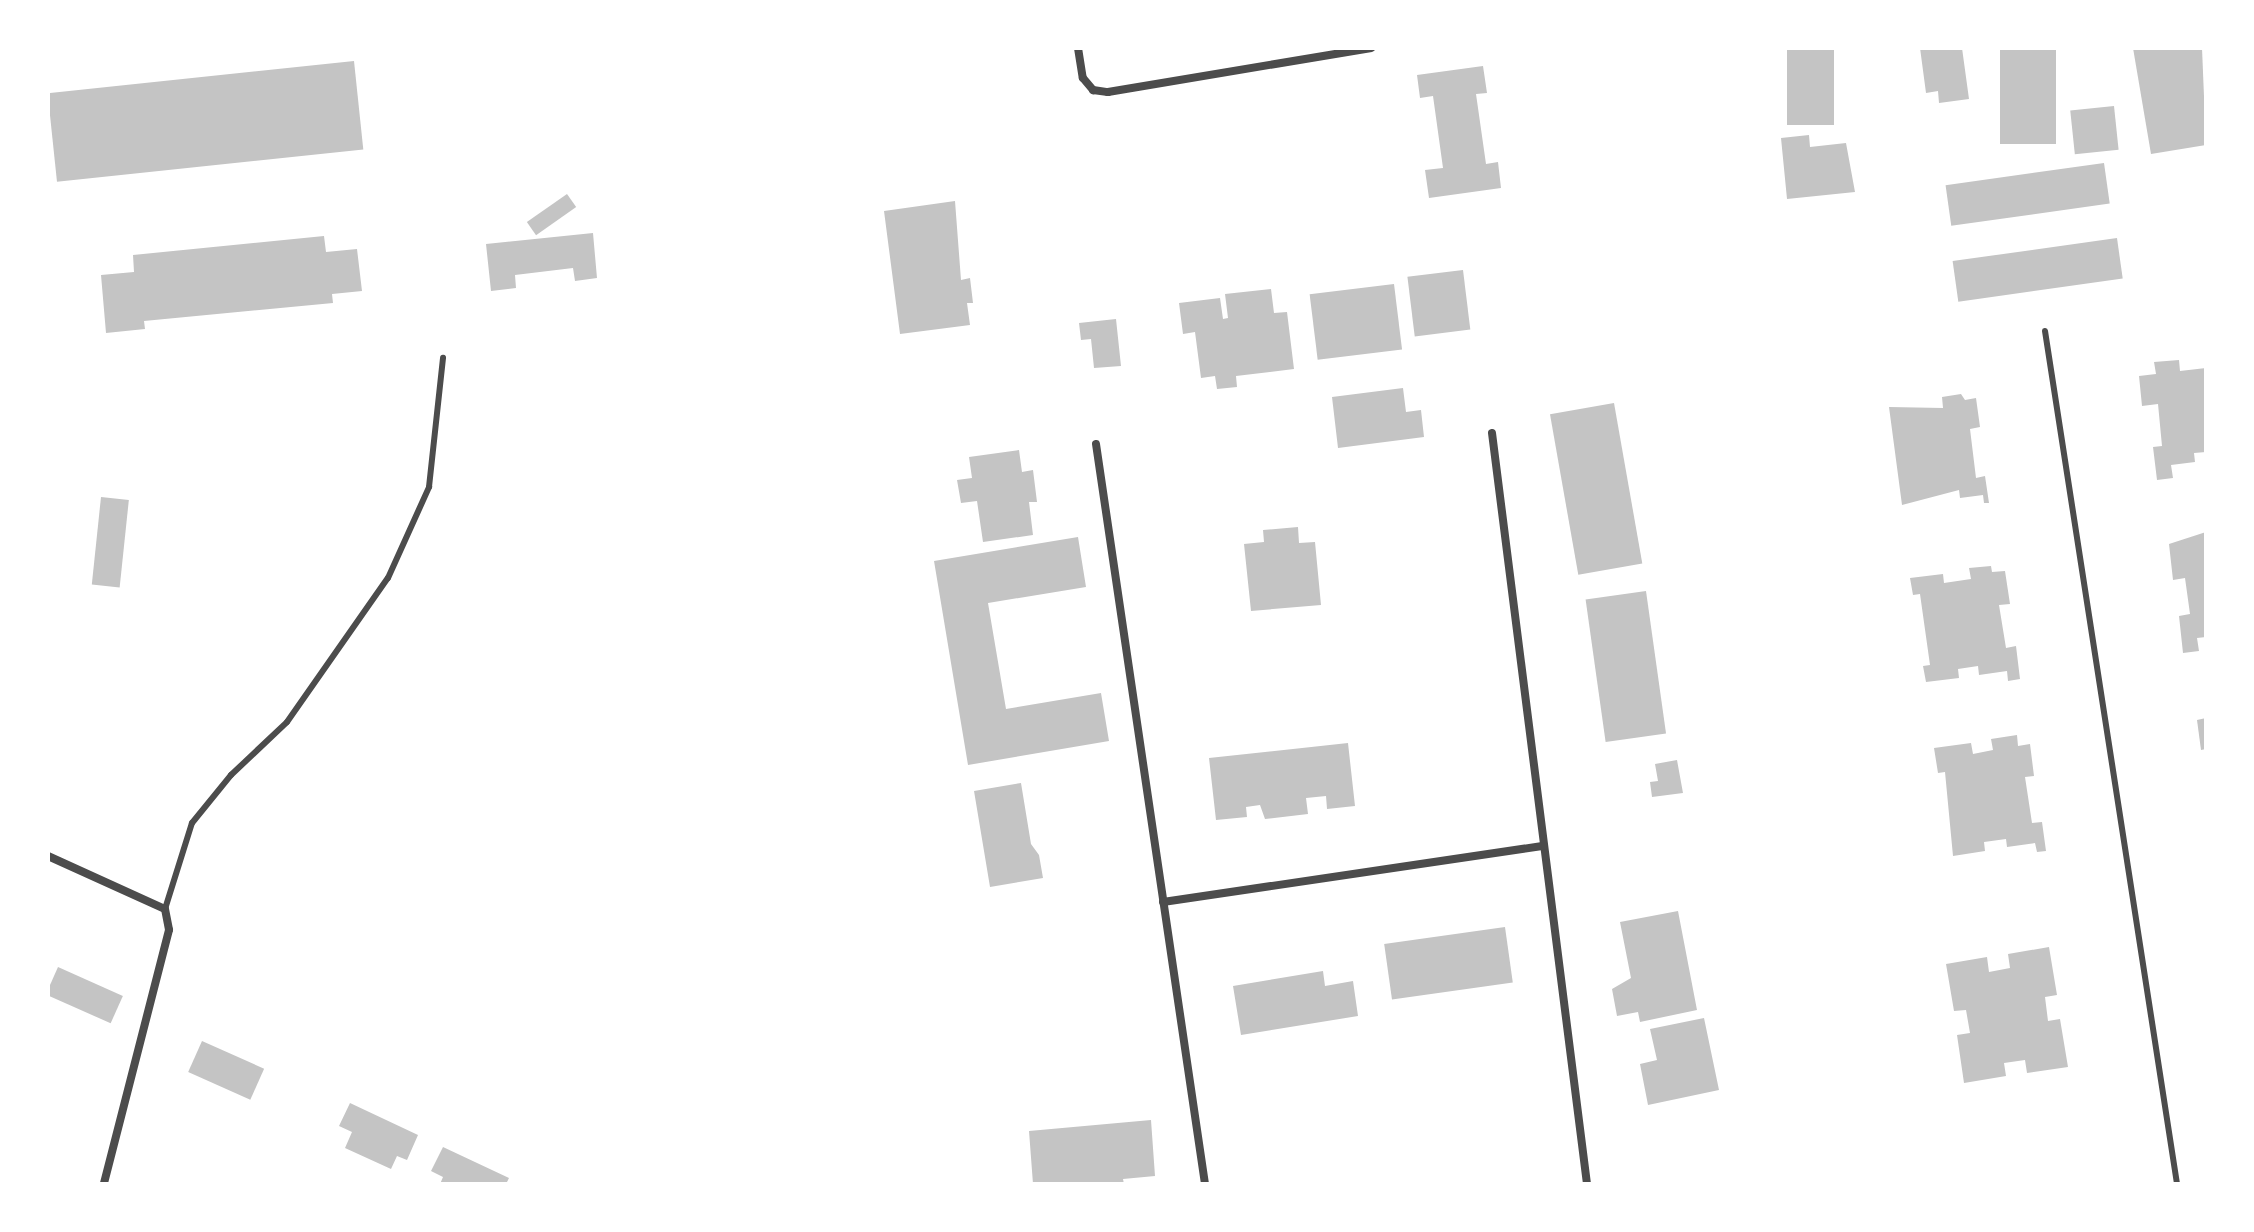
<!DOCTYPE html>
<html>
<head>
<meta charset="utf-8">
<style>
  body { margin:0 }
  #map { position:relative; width:2254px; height:1232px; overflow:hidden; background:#fff; font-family:Helvetica,sans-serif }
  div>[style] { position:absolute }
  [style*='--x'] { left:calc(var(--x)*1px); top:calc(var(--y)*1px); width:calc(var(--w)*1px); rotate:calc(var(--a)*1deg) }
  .building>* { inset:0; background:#c4c4c4; transform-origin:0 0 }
  .service>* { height:6px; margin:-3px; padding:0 3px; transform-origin:3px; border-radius:3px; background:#4c4c4c }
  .minor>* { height:8px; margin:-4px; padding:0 4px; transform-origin:4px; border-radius:4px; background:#4c4c4c }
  span { translate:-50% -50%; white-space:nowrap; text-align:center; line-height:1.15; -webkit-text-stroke:6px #fff; paint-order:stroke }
  .frame { position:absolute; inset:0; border:50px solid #fff; pointer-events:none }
</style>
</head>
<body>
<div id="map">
  <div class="building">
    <div style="left:1787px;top:48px;width:47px;height:77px"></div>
    <div style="clip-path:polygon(1920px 48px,1962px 48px,1969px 99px,1939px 103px,1938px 91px,1926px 93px)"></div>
    <div style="left:2000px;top:48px;width:56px;height:96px"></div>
    <div style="clip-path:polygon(2133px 48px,2202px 48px,2206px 145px,2151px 154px)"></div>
    <div style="left:354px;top:61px;width:89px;height:308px;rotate:84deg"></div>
    <div style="clip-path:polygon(1483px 66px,1487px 93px,1476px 94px,1486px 164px,1498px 162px,1501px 188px,1429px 198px,1425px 170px,1443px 168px,1433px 96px,1420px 98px,1417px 75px)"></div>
    <div style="left:2114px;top:106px;width:44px;height:44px;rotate:84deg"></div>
    <div style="clip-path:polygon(1809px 135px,1810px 147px,1846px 143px,1855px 192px,1787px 199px,1781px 138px)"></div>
    <div style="left:2104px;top:163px;width:41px;height:160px;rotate:82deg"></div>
    <div style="left:567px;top:194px;width:16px;height:49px;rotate:55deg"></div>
    <div style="clip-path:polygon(955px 201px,961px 280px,970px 278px,973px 303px,967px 303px,970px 325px,900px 334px,884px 211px)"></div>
    <div style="clip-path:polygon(593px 233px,597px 278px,575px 281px,573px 268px,515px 275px,516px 288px,491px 291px,486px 244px)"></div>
    <div style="clip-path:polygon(324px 236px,326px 252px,357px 249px,362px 291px,332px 294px,333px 303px,144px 321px,145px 329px,106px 333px,101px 275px,134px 272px,133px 255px)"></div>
    <div style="left:2117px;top:238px;width:41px;height:166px;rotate:82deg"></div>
    <div style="left:1463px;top:270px;width:60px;height:56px;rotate:83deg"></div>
    <div style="left:1394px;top:284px;width:66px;height:85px;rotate:83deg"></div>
    <div style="clip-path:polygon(1271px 289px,1274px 313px,1287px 312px,1294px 369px,1236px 376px,1237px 387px,1217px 389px,1215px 376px,1201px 378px,1195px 332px,1183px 334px,1179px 303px,1220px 298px,1223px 319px,1228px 318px,1225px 294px)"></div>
    <div style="clip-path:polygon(1116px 319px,1121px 366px,1094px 368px,1091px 339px,1081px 340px,1079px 323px)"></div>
    <div style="clip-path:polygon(2179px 360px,2180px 371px,2206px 368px,2206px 452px,2194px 453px,2195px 462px,2171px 465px,2173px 478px,2157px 480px,2153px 447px,2162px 446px,2158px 404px,2142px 406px,2139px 376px,2156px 374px,2154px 362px)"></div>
    <div style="clip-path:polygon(1403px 388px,1406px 412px,1421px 410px,1424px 437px,1338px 448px,1332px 397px)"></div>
    <div style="clip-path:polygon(1961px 394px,1965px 400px,1976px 398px,1980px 427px,1970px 429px,1976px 478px,1985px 476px,1989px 503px,1984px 503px,1983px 495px,1960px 498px,1959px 490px,1902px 505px,1889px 407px,1943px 408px,1942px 397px)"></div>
    <div style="left:1614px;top:403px;width:163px;height:65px;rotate:80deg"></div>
    <div style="clip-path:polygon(1019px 450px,1022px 472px,1033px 470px,1037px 502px,1029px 502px,1033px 535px,983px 542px,977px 501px,961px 503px,957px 480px,972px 478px,969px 457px)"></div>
    <div style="left:101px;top:497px;width:28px;height:88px;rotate:6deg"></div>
    <div style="clip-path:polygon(1298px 527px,1299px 543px,1315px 542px,1321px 605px,1251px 611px,1244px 544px,1264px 542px,1263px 530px)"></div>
    <div style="clip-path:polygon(2206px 532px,2206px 637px,2197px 638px,2199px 651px,2183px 653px,2179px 616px,2190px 614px,2185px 578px,2173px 580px,2169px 544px)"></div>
    <div style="clip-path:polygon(1078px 537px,1086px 587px,988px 603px,1006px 709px,1101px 693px,1109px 741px,968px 765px,934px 561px)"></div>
    <div style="clip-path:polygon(1991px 566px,1992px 572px,2005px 571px,2010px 604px,1999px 605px,2006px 648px,2016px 646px,2020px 679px,2008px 681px,2007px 671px,1979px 675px,1978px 666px,1958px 669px,1959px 678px,1926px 682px,1923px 666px,1930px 665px,1920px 594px,1913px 595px,1910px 578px,1943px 574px,1944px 583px,1971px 579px,1969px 568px)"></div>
    <div style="left:1646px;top:591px;width:144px;height:61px;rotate:82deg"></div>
    <div style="clip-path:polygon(2206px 718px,2206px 749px,2201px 750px,2197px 720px)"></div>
    <div style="clip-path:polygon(2017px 735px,2018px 746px,2030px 744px,2034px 776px,2025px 777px,2032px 823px,2042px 822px,2046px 851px,2037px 852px,2035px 843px,2007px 847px,2006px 839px,1984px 842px,1985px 851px,1953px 856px,1945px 772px,1938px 773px,1934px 748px,1971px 743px,1973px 754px,1993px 750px,1991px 739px)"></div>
    <div style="clip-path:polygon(1348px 743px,1355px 806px,1327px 809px,1326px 796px,1306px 798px,1308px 814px,1265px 819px,1260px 805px,1246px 807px,1247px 817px,1216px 820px,1209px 758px)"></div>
    <div style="clip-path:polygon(1677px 760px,1683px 793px,1652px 797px,1650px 782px,1658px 781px,1655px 764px)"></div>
    <div style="clip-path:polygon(1021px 783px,1031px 844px,1039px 855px,1043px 878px,990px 887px,974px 791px)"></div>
    <div style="clip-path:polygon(1678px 911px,1697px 1010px,1640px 1022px,1638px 1012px,1617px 1016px,1612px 989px,1631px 978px,1620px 922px)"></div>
    <div style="left:1505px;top:927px;width:56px;height:122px;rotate:82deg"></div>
    <div style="clip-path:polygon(2049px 947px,2057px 995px,2045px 997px,2048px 1021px,2060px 1019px,2068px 1067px,2027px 1073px,2025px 1060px,2004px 1063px,2006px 1076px,1964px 1083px,1957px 1035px,1970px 1033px,1966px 1010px,1954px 1011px,1946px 964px,1987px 957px,1989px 972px,2010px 968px,2008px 954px)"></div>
    <div style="left:58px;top:967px;width:71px;height:30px;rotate:24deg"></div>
    <div style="clip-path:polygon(1323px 971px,1325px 986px,1353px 981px,1358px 1016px,1241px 1035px,1233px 986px)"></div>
    <div style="clip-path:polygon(1704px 1018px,1719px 1090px,1648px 1105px,1640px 1064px,1657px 1060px,1650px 1029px)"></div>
    <div style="left:202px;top:1041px;width:68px;height:34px;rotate:24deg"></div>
    <div style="clip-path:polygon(350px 1103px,418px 1135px,407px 1160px,397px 1156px,391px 1169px,345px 1148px,352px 1132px,339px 1126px)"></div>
    <div style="clip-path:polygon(1151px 1120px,1155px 1176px,1123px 1179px,1124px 1184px,1033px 1184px,1029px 1131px)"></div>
    <div style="clip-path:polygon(443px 1147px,509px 1178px,506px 1184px,440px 1184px,443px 1177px,431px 1171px)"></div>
  </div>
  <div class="service">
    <div style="--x:2045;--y:331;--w:863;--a:81.2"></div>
    <div style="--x:165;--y:909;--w:90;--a:-72.6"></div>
    <div style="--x:192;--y:823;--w:62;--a:-50.9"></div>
    <div style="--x:231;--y:775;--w:77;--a:-43.4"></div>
    <div style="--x:287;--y:722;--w:176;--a:-55"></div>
    <div style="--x:388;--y:578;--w:100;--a:-65.7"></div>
    <div style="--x:429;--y:487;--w:130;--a:-83.8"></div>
  </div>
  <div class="minor">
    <div style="--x:1078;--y:48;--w:30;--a:81"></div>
    <div style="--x:1083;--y:78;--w:16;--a:50"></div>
    <div style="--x:1093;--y:90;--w:15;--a:8"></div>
    <div style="--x:1108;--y:92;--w:267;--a:-9.5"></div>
    <div style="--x:1492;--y:433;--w:757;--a:82.79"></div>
    <div style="--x:1096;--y:444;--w:748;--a:81.62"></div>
    <div style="--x:48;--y:856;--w:128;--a:24.4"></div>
    <div style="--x:165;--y:909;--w:21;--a:79"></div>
    <div style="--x:169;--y:930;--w:262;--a:104.4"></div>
    <div style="--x:1163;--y:902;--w:385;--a:-8.4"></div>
  </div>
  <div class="frame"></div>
</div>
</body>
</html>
